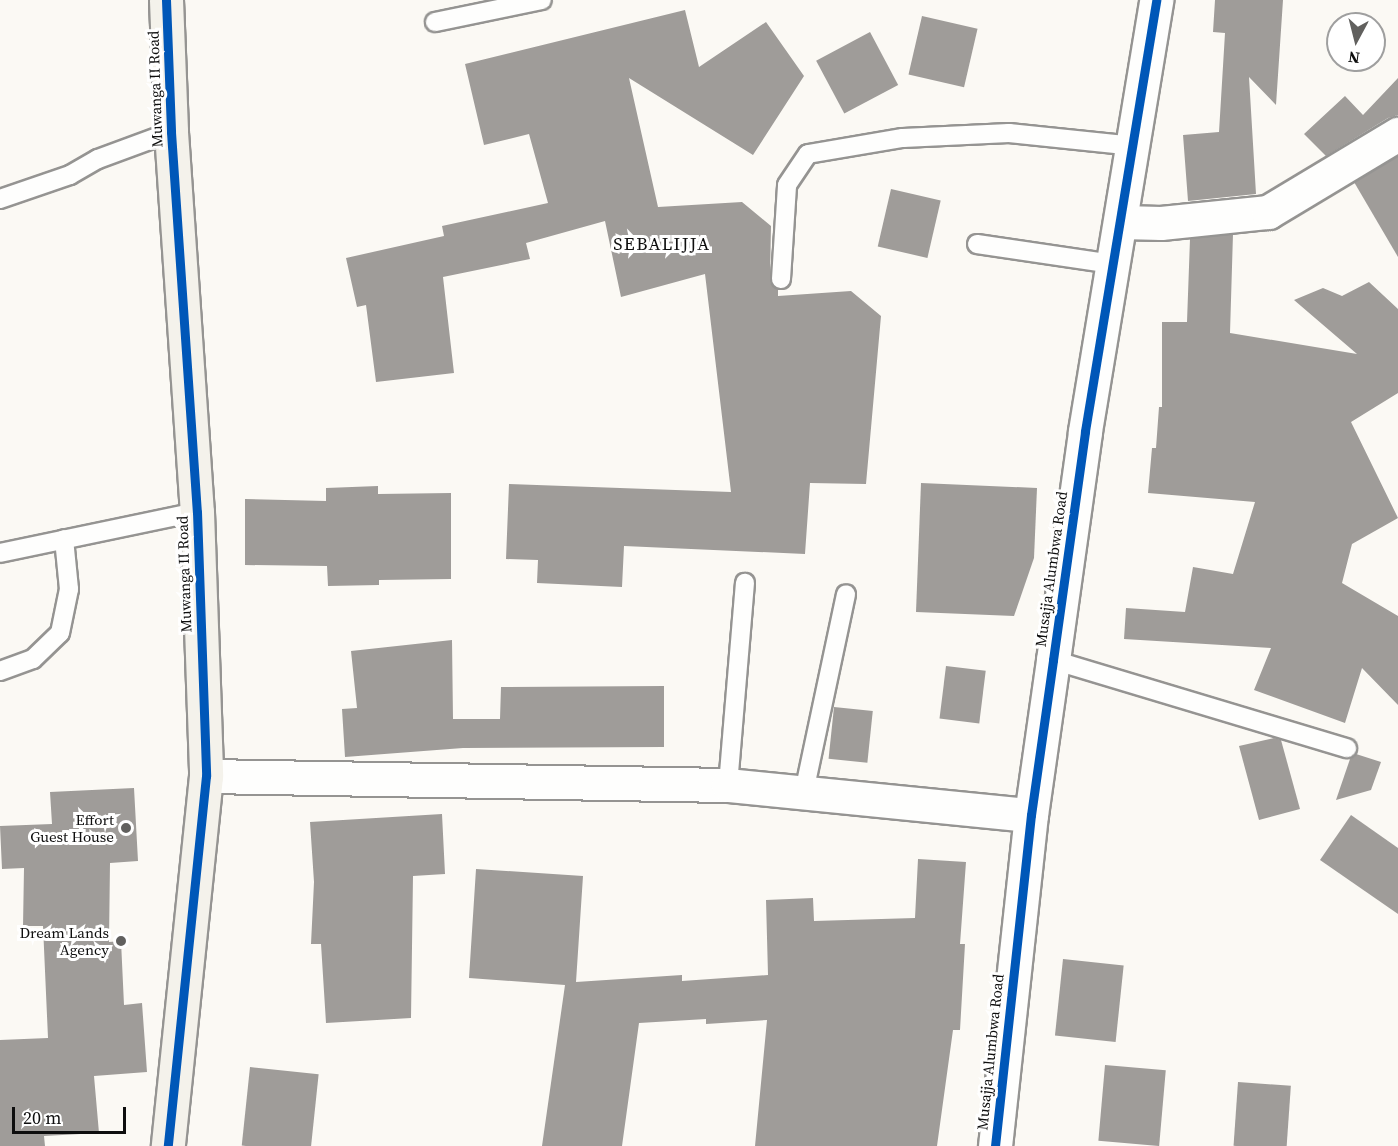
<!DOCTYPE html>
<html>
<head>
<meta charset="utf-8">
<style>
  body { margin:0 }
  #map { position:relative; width:1398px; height:1146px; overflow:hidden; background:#fbf9f4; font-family:"Source Serif 4",serif }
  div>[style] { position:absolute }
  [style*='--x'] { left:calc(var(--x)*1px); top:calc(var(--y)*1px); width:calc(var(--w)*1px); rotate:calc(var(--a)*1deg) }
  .building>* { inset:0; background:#9f9c99; transform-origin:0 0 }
  .roads { filter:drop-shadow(2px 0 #959492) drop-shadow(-2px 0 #959492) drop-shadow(0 2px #959492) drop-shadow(0 -2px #959492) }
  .lane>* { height:18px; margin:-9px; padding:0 9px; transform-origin:9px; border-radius:9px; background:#fefefd }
  .street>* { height:33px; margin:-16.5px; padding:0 16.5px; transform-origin:16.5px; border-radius:16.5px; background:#fefefd }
  .secondary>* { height:33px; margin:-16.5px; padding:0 16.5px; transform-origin:16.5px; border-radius:16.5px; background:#f4f2eb }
  .cycleway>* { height:9px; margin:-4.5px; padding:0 4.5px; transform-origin:4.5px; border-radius:4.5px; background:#0057b8 }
  .dots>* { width:16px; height:16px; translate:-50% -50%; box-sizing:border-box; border:3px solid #fff; border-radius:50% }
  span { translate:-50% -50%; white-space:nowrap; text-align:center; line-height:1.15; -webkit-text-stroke:6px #fff; paint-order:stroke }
  .street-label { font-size:15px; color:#0e0e0e }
  .poi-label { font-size:15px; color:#0e0e0e }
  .right { translate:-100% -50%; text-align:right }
  .quarter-label { font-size:18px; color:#0e0e0e; letter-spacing:1.5px }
  .north { position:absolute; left:1326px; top:12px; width:60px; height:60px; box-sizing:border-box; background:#fff; border:2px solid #9f9f9f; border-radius:50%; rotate:187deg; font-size:16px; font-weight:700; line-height:24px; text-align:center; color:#0e0e0e }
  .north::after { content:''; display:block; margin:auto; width:21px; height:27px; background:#61605e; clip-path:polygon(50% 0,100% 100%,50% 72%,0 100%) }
  .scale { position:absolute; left:12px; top:1107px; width:114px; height:27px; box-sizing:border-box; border:3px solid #0e0e0e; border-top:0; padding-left:8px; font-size:18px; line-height:21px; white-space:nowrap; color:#0e0e0e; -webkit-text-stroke:4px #fff; paint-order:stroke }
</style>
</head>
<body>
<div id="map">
  <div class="building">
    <div style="clip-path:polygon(1215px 0,1283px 0,1276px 105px,1249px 77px,1256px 194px,1188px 201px,1183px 135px,1219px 132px,1225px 33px,1213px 32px)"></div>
    <div style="clip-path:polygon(685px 10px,699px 67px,766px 22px,804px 76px,753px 155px,629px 78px,658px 207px,742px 202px,771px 226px,770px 279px,771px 284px,778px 289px,778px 296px,851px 291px,881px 316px,866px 484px,810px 483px,805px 554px,624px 546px,622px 587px,537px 583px,538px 560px,506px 559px,509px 484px,731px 492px,705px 274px,621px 297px,605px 221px,526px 243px,530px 259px,443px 277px,454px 373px,376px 382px,366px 305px,357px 307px,346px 258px,444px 236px,442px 226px,548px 203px,529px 134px,484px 145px,465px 64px)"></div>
    <div style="left:922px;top:16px;width:57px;height:60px;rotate:13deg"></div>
    <div style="left:870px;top:32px;width:60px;height:61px;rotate:62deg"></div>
    <div style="clip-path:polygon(1398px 78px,1398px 115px,1388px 118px,1326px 156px,1304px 134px,1345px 96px,1363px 115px)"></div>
    <div style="clip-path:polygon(1398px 156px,1398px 257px,1354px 182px)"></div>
    <div style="left:891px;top:189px;width:51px;height:59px;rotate:13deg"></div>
    <div style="clip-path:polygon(1233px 234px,1230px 333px,1357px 354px,1294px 300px,1323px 288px,1342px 296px,1369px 282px,1398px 309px,1398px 393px,1351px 422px,1398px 518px,1352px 544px,1342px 583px,1398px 616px,1398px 705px,1362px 668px,1345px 723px,1254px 690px,1271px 648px,1124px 639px,1126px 608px,1185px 612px,1193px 567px,1233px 574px,1255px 502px,1148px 493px,1152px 448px,1156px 448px,1159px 407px,1162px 407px,1162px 322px,1187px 322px,1190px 239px)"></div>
    <div style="clip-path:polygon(921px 483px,1037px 488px,1034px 558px,1014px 616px,916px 612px)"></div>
    <div style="clip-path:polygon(378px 486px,378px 494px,451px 493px,451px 579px,379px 580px,379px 585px,328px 586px,327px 566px,245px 565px,245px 499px,326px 501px,326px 488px)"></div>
    <div style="clip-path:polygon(452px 640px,453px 719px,500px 719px,501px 687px,664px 686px,664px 747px,463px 748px,345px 757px,342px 709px,357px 708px,351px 651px)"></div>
    <div style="left:946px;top:666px;width:40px;height:53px;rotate:7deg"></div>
    <div style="left:834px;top:707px;width:39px;height:52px;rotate:6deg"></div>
    <div style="clip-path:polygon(1274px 738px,1281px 740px,1300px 809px,1259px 820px,1239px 746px)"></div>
    <div style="clip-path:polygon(1356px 754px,1381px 762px,1371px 790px,1336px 800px,1350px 759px)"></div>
    <div style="clip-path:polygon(134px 788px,138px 861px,110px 863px,109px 942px,121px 941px,124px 1005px,142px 1003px,147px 1072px,94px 1076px,99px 1133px,44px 1136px,45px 1146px,0 1146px,0 1040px,48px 1038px,43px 926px,23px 926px,24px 868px,2px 869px,0 826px,52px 824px,50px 792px)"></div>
    <div style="clip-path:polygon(442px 814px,445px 874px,413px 876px,411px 1018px,326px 1023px,321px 944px,311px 944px,314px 882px,310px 822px)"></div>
    <div style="clip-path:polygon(1351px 815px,1398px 848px,1398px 914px,1320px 860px)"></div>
    <div style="clip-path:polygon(918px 859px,966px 862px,960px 944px,965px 944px,960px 1030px,953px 1030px,937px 1146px,755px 1146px,767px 1020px,706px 1024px,706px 1019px,639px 1023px,622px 1146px,542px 1146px,565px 985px,469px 978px,476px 869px,583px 876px,576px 982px,682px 975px,682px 981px,768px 975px,766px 900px,813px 898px,814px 921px,915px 918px)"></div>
    <div style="left:1063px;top:959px;width:61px;height:77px;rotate:6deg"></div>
    <div style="left:1105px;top:1065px;width:61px;height:76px;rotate:5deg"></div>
    <div style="left:250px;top:1067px;width:69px;height:79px;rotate:6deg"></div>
    <div style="left:1238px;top:1082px;width:53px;height:64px;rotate:4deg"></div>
  </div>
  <div class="roads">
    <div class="lane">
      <div style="--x:435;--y:22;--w:109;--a:-11.6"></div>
      <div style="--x:0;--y:199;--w:74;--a:-18.9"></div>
      <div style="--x:70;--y:175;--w:32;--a:-30"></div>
      <div style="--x:98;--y:159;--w:78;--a:-20.3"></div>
      <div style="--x:977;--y:244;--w:137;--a:8.4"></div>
      <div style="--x:781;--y:279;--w:94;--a:-86.3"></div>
      <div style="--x:787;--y:185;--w:37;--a:-56"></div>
      <div style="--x:808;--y:154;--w:96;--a:-9.6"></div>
      <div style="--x:903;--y:138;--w:106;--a:-2.7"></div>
      <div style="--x:1009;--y:133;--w:126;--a:5.9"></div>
      <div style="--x:0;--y:553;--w:201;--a:-11.8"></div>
      <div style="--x:1053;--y:660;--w:307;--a:16.7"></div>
      <div style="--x:0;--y:671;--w:35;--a:-20"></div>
      <div style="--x:33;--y:659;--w:37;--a:-44"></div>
      <div style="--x:60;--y:633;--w:45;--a:-78.4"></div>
      <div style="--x:69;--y:589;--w:50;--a:-95.7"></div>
      <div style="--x:728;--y:785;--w:203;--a:-85.2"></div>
      <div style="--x:804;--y:792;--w:202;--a:-78"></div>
    </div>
    <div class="street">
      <div style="--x:1121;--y:222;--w:40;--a:1.4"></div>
      <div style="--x:1161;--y:223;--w:108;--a:-5.9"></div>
      <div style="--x:1268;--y:212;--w:152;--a:-31"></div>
      <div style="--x:206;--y:776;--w:522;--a:0.99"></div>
      <div style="--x:728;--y:785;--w:304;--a:5.7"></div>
      <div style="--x:995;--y:1146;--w:333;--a:-83.8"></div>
      <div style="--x:1031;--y:815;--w:157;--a:-81.9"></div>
      <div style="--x:1053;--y:660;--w:231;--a:-82"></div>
      <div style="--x:1085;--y:431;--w:437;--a:-80.6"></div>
    </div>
    <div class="secondary">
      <div style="--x:166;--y:0;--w:132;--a:87.8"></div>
      <div style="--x:171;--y:132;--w:381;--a:86.1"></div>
      <div style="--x:197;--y:512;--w:264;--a:88"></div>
      <div style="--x:206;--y:776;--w:372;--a:95.9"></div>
    </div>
  </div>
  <div class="cycleway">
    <div style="--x:166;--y:0;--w:132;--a:87.8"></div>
    <div style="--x:171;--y:132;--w:381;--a:86.1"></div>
    <div style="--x:197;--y:512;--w:264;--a:88"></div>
    <div style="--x:206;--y:776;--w:372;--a:95.9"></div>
    <div style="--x:995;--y:1146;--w:333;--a:-83.8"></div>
    <div style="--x:1031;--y:815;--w:157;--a:-81.9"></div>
    <div style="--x:1053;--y:660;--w:231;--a:-82"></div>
    <div style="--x:1085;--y:431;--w:437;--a:-80.6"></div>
  </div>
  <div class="dots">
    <div style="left:126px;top:828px;background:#61605e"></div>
    <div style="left:121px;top:941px;background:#61605e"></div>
  </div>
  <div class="street-label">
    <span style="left:155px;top:89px;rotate:-92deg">Muwanga II Road</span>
    <span style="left:1051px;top:569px;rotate:-82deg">Musajja Alumbwa Road</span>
    <span style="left:184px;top:574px;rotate:-92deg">Muwanga II Road</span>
    <span style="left:990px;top:1052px;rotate:-84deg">Musajja Alumbwa Road</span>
  </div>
  <div class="poi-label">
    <span class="right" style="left:114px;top:828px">Effort<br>Guest House</span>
    <span class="right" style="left:109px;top:941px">Dream Lands<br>Agency</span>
  </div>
  <div class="quarter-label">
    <span style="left:662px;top:244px">SEBALIJJA</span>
  </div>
  <div class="north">N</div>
  <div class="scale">20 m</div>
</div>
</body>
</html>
